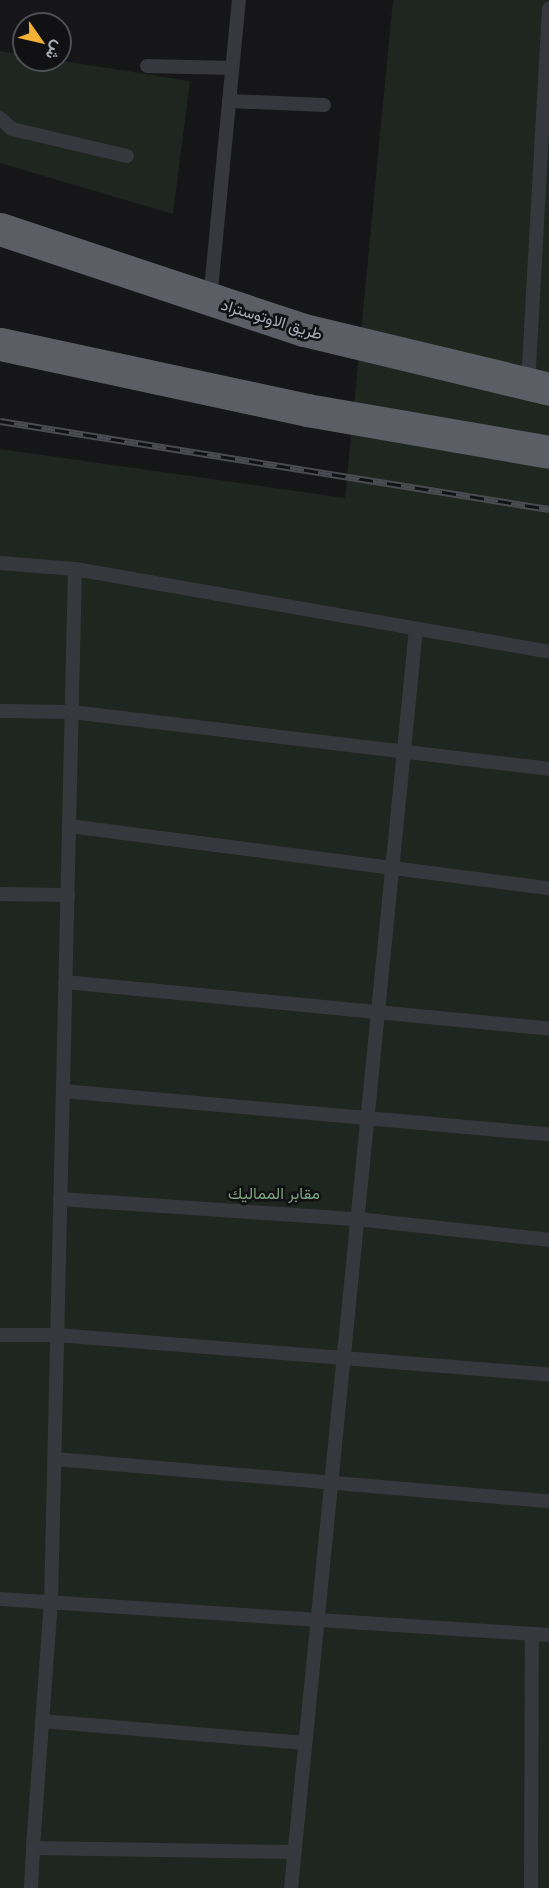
<!DOCTYPE html>
<html>
<head>
<meta charset="utf-8">
<style>
  body { margin:0 }
  #map { position:relative; width:549px; height:1888px; overflow:hidden; background:#161618; font-family:Quicksand,Vazirmatn,sans-serif }
  div>[style] { position:absolute }
  [style*='--x'] { left:calc(var(--x)*1px); top:calc(var(--y)*1px); width:calc(var(--w)*1px); rotate:calc(var(--a)*1deg) }
  .green>* { inset:0; background:#1e261f }
  .service>* { height:14px; margin:-7px; padding:0 7px; transform-origin:7px; border-radius:7px; background:#37383d }
  .trunk>* { height:33px; margin:-16.5px; padding:0 16.5px; transform-origin:16.5px; border-radius:16.5px; background:#5b5e65 }
  .rail>* { height:7px; margin-top:-3.5px; transform-origin:0; background:repeating-linear-gradient(90deg,#111113 0 14px,#4a4c52 0 28px); box-sizing:border-box; border-block:2px solid #4a4c52 }
  span { translate:-50% -50%; white-space:nowrap; text-align:center; line-height:1.15; -webkit-text-stroke:5px #111113; paint-order:stroke }
  .street-label { font-size:16px; color:#a8adb8 }
  .park-label { font-size:16px; color:#7fa381 }
  .north { position:absolute; left:12px; top:12px; width:60px; height:60px; box-sizing:border-box; background:#111113; border:2px solid #4d4f55; border-radius:50%; rotate:124deg; font-size:16px; font-weight:700; line-height:24px; text-align:center; color:#a8adb8 }
  .north::after { content:''; display:block; margin:auto; width:21px; height:27px; background:#f2b134; clip-path:polygon(50% 0,100% 100%,50% 72%,0 100%) }
</style>
</head>
<body>
<div id="map">
  <div class="green">
    <div style="clip-path:polygon(393px 0,549px 0,549px 1888px,0 1888px,0 449px,345px 498px)"></div>
    <div style="clip-path:polygon(0 51px,24px 55px,24px 60px,57px 60px,190px 81px,173px 214px,0 163px)"></div>
  </div>
  <div class="service">
    <div style="--x:147;--y:66;--w:85;--a:1.3"></div>
    <div style="--x:229;--y:101;--w:95;--a:2.4"></div>
    <div style="--x:0;--y:118;--w:16;--a:43"></div>
    <div style="--x:12;--y:129;--w:118;--a:13.2"></div>
    <div style="--x:210;--y:300;--w:301;--a:-84.5"></div>
    <div style="--x:528;--y:384;--w:376;--a:-86.8"></div>
    <div style="--x:0;--y:563;--w:75;--a:4.6"></div>
    <div style="--x:75;--y:569;--w:481;--a:9.9"></div>
    <div style="--x:75;--y:569;--w:1032;--a:91.33"></div>
    <div style="--x:51;--y:1601;--w:248;--a:94.2"></div>
    <div style="--x:33;--y:1848;--w:261;--a:0.9"></div>
    <div style="--x:0;--y:711;--w:72;--a:0.8"></div>
    <div style="--x:72;--y:712;--w:480;--a:6.8"></div>
    <div style="--x:69;--y:826;--w:484;--a:7.4"></div>
    <div style="--x:0;--y:894;--w:68;--a:0.8"></div>
    <div style="--x:65;--y:982;--w:486;--a:5.5"></div>
    <div style="--x:63;--y:1091;--w:488;--a:5.1"></div>
    <div style="--x:60;--y:1199;--w:298;--a:3.9"></div>
    <div style="--x:357;--y:1219;--w:193;--a:6.2"></div>
    <div style="--x:0;--y:1335;--w:57;--a:0"></div>
    <div style="--x:57;--y:1335;--w:494;--a:4.6"></div>
    <div style="--x:55;--y:1459;--w:496;--a:4.9"></div>
    <div style="--x:0;--y:1599;--w:550;--a:3.75"></div>
    <div style="--x:42;--y:1721;--w:264;--a:4.8"></div>
    <div style="--x:31;--y:1888;--w:40;--a:-87.1"></div>
    <div style="--x:291;--y:1888;--w:1265;--a:-84.33"></div>
    <div style="--x:531;--y:1888;--w:254;--a:-89.8"></div>
  </div>
  <div class="trunk">
    <div style="--x:0;--y:229;--w:320;--a:18.4"></div>
    <div style="--x:304;--y:330;--w:252;--a:13.5"></div>
    <div style="--x:0;--y:344;--w:314;--a:12.1"></div>
    <div style="--x:307;--y:410;--w:246;--a:9.8"></div>
  </div>
  <div class="rail">
    <div style="--x:0;--y:421;--w:556;--a:9.11"></div>
  </div>
  <div class="street-label">
    <span style="left:272px;top:319px;rotate:17deg">طريق الاوتوستراد</span>
  </div>
  <div class="park-label">
    <span style="left:274px;top:1193px">مقابر المماليك</span>
  </div>
  <div class="north">ش</div>
</div>
</body>
</html>
